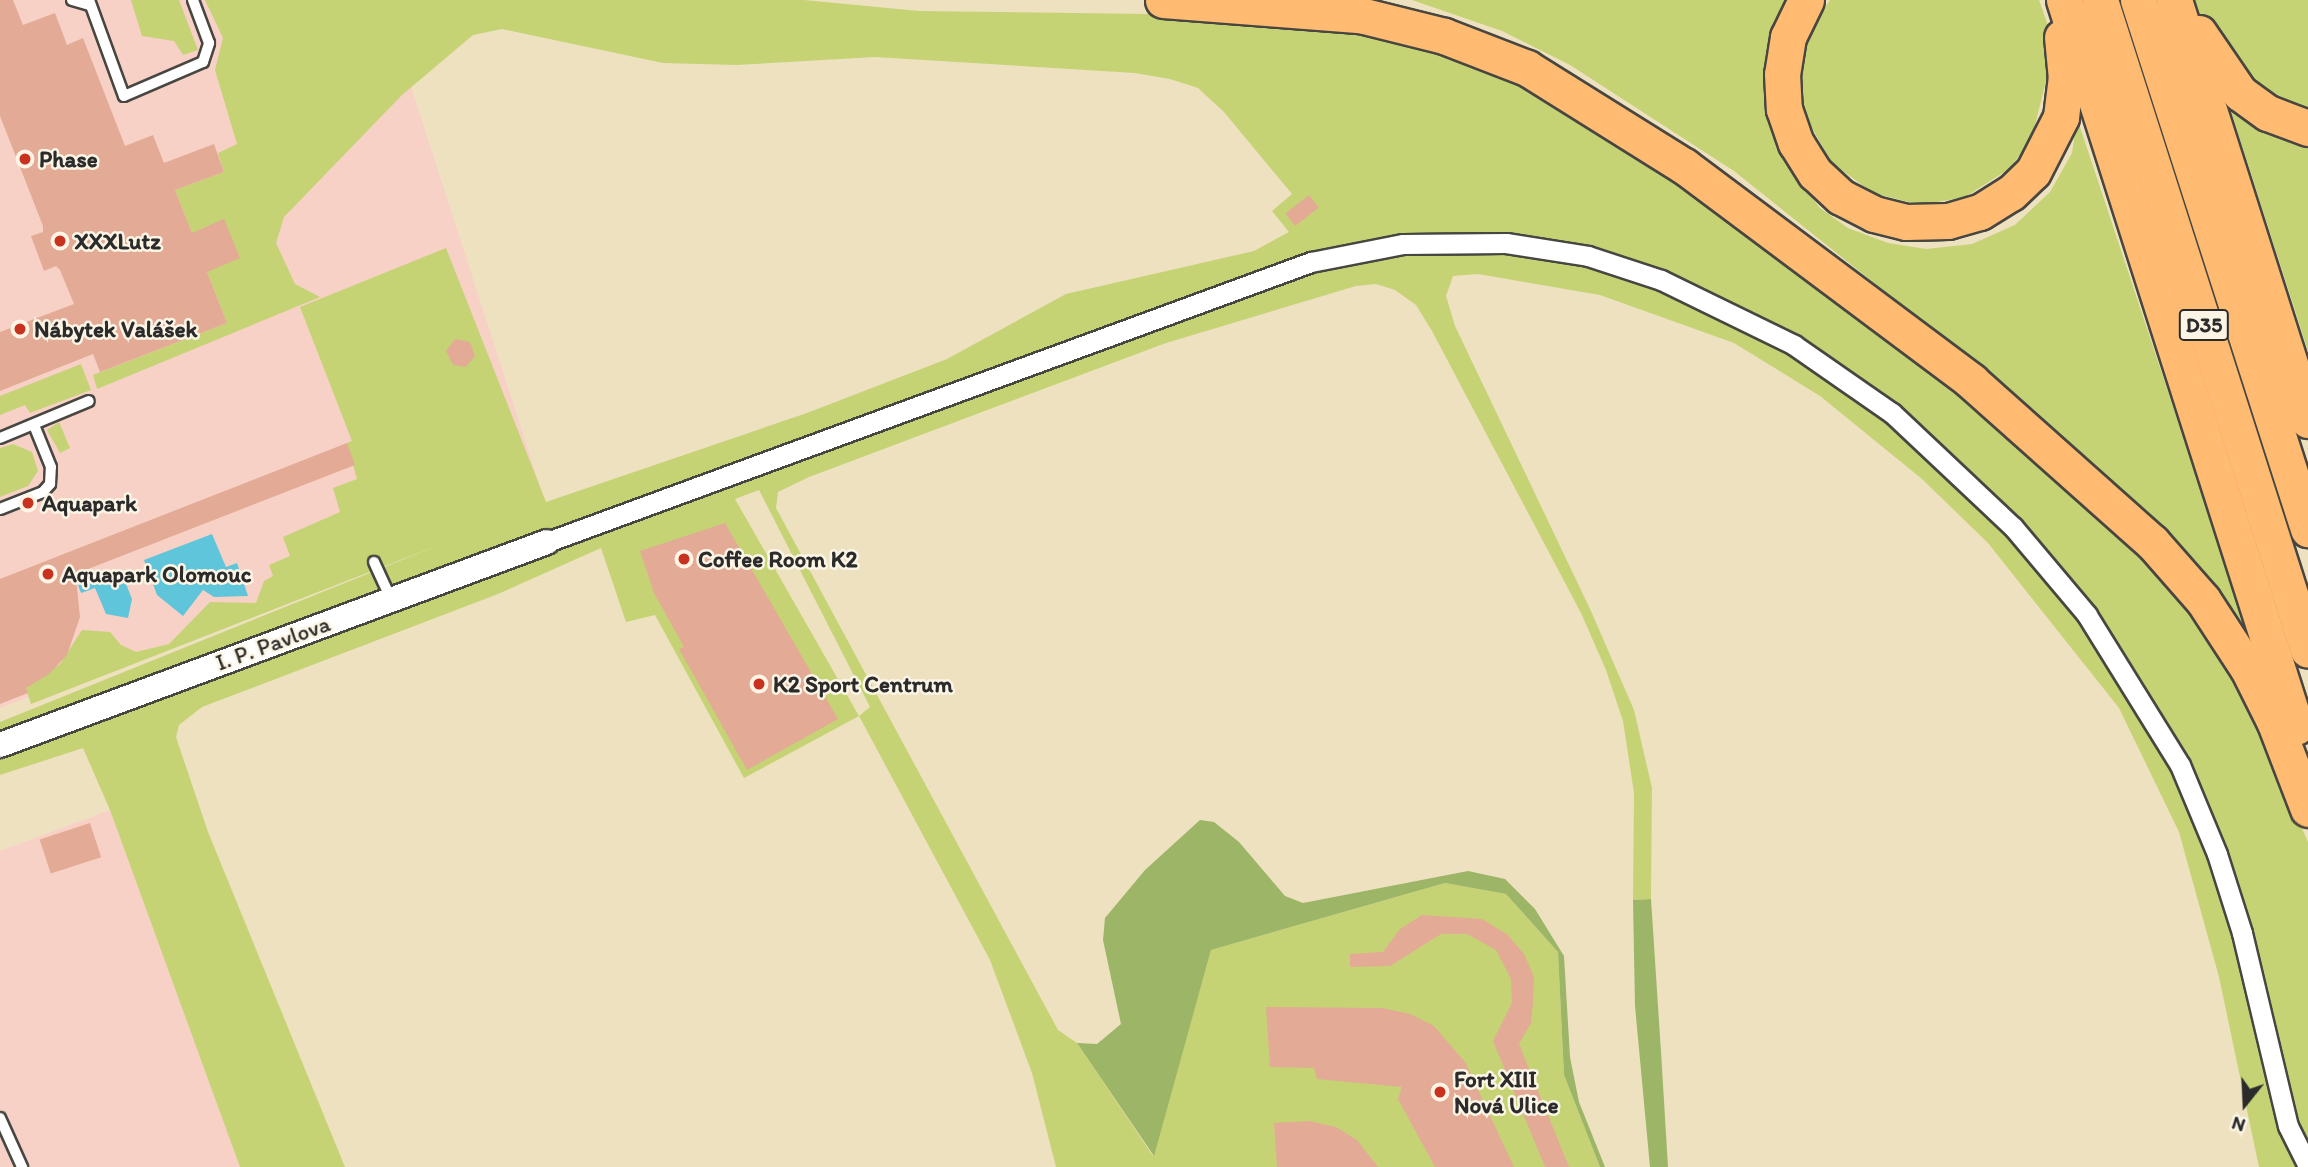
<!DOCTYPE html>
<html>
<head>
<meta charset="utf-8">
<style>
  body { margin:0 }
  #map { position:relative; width:2308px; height:1167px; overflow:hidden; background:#eee1c0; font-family:Itim,sans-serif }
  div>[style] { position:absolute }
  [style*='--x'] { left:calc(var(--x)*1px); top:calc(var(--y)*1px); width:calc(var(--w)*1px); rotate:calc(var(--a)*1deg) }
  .built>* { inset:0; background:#f7d1c6 }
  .green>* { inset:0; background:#c5d375 }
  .forest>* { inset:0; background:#9cb566 }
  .water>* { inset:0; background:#5ec5db }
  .building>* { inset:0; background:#e3aa95; transform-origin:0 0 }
  .roads { filter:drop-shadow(2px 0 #484641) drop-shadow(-2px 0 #484641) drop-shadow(0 2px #484641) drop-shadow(0 -2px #484641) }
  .service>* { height:10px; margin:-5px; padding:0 5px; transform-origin:5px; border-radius:5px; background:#fff }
  .minor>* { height:19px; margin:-9.5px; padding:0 9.5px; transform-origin:9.5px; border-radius:9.5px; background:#fff }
  .tertiary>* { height:24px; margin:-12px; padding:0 12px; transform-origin:12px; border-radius:12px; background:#fff }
  .motorway>* { height:35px; margin:-17.5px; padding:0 17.5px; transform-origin:17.5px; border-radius:17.5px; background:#ffbb71 }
  .dots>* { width:19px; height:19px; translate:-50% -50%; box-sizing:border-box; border:4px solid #fcf5e5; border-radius:50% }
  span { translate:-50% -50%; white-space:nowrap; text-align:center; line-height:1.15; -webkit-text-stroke:5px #fcf5e5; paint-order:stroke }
  .shield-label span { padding:2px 5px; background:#fcf5e5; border:2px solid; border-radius:5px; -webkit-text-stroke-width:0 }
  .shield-label { font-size:21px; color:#2b2b2b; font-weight:700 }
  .poi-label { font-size:23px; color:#2b2b2b; font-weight:700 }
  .left { translate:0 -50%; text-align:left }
  .street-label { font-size:23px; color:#2b2b2b }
  .north { position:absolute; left:2210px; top:1069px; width:70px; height:70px; -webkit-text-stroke:5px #fcf5e5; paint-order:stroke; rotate:198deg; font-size:19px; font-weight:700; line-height:28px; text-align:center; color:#2b2b2b }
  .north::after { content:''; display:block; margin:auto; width:24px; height:32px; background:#2b2b2b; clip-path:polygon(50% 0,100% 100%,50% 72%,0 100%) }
</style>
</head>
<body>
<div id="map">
  <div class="built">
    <div style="clip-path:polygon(0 0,383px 0,545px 502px,0 708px)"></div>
    <div style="clip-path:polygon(110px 810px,232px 1144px,240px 1167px,0 1167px,0 851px)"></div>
  </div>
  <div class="green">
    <div style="clip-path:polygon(131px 0,179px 0,198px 50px,183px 55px,174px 41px,142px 36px)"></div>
    <div style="clip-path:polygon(evenodd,205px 0,804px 0,919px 11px,1227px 15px,1382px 30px,1509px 74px,1759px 234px,2100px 506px,2219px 641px,2308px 842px,2308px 1167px,2259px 1167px,2219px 977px,2179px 832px,2119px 708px,1988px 543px,1922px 479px,1820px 396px,1734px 343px,1600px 295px,1478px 274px,1453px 276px,1446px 296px,1455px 326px,1591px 611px,1634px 710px,1652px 788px,1651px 899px,1633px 900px,1634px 793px,1623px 721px,1606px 670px,1581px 613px,1432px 331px,1416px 305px,1395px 290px,1376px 284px,1356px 286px,1166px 343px,809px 477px,778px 492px,776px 508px,1058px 1030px,1077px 1043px,1153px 1156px,1211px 950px,1445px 883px,1506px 894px,1558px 952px,1564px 1075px,1600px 1167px,1056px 1167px,1032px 1073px,990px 960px,859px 716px,744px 778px,655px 615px,626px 622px,601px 548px,498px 594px,202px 707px,179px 725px,176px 737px,208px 832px,345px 1167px,240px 1167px,110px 810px,83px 748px,0 775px,0 722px,444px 543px,31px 704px,26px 688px,60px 664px,82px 630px,110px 632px,121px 645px,136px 652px,169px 644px,210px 602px,256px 603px,264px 581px,273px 576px,269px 565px,290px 556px,283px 537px,340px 512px,333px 488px,357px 479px,347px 443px,352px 441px,300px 307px,446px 248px,546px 502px,807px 413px,947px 359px,1066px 294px,1254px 251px,1289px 232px,1272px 211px,1292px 194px,1224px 112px,1198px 88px,1170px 79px,1135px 73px,875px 57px,736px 65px,663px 63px,502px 29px,473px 35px,402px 95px,284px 217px,276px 243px,295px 284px,320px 297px,97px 389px,93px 375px,227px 323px,175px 190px,224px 172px,218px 153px,237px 144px,215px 70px,223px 38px,205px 0,759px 490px,870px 707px,859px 716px,735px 499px,759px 490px)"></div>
    <div style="clip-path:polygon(1412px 0,1790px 0,1775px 136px,1793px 173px,1820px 208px,1848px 228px,1888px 243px,1926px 249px,1972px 244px,2015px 225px,2050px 192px,2072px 153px,2077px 118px,2248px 632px,2199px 567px,2140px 505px,1998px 382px,1734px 171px,1570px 65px,1502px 31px)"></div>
    <div style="clip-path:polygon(1830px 0,2039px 0,2051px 34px,2050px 65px,2031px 141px,2009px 169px,1965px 197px,1920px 205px,1873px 193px,1832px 163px,1805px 116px,1800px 74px,1810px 31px)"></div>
    <div style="clip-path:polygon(2192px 0,2308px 0,2308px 118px,2277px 109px,2206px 38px)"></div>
    <div style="clip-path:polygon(2229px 105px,2268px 132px,2308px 146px,2308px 351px)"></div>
    <div style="clip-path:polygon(81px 364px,91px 390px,30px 413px,25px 405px,0 415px,0 396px)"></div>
    <div style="clip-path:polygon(59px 422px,70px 448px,60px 453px,47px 430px)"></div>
    <div style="clip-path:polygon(13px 444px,32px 452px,38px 471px,28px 486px,0 497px,0 448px)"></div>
  </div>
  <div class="forest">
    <div style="clip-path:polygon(1200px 820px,1214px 822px,1239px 842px,1285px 896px,1303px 903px,1468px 871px,1505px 879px,1535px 909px,1564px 956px,1570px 1057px,1579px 1102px,1605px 1167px,1600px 1167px,1564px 1075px,1558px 952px,1506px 894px,1445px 883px,1211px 950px,1154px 1156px,1077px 1043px,1097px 1044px,1121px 1024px,1103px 940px,1105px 918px,1145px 870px)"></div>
    <div style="clip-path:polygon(1651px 899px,1661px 1052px,1668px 1167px,1650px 1167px,1635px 1006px,1633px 900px)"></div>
  </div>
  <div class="water">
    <div style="clip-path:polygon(212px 534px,226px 567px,237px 563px,248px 596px,214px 597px,203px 590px,183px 616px,157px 595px,144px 560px)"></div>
    <div style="clip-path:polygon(120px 569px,132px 599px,128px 618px,106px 614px,95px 588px,81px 593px,78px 585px)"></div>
  </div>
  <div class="building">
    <div style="clip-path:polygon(0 0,13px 0,23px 25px,55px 13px,67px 45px,83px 38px,125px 146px,153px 135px,164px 163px,214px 144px,224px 172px,175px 190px,192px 233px,224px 219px,240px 258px,207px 272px,227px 323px,100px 372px,93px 354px,0 391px,0 332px,74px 304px,60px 270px,56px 266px,44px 271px,31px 236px,43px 232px,43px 226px,0 116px)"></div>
    <div style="left:1309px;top:195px;width:16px;height:30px;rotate:52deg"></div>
    <div style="clip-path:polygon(455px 339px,470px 342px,475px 356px,466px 367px,453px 365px,446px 351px)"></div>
    <div style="clip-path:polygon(347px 443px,355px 465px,83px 571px,84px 576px,76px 579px,80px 617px,67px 655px,49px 674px,26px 688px,28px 693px,0 704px,0 579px)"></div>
    <div style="clip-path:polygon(725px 523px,838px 719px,747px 770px,679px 649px,684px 647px,654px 593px,640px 551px)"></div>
    <div style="left:90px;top:823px;width:36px;height:53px;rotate:72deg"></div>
    <div style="clip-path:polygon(1422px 915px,1482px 919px,1508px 935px,1524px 954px,1534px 977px,1533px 1003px,1531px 1023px,1519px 1044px,1569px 1167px,1545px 1167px,1493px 1041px,1512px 1003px,1511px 979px,1496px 950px,1467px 934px,1441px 934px,1390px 966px,1350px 967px,1350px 954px,1383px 952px,1400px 929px)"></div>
    <div style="clip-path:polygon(1266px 1007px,1382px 1008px,1410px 1014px,1434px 1026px,1465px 1062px,1514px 1167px,1435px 1167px,1398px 1099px,1402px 1087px,1317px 1079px,1314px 1068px,1270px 1067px)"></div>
    <div style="clip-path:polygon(1309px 1121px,1336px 1127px,1357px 1140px,1378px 1167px,1277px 1167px,1274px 1123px)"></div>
  </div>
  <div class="roads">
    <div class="service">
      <div style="--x:72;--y:0;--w:19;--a:16"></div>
      <div style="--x:89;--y:0;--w:102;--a:70"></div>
      <div style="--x:124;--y:96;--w:86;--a:-23.3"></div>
      <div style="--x:203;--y:62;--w:20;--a:-72"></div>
      <div style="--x:209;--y:43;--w:46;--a:-110.4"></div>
      <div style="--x:0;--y:438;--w:96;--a:-22.6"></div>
      <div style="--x:0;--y:509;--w:46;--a:-21.6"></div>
      <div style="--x:43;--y:492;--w:11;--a:-49"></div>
      <div style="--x:50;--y:484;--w:17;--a:-87"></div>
      <div style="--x:51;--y:467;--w:45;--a:-112"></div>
      <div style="--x:374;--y:562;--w:41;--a:65.3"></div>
      <div style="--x:0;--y:1118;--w:54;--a:65.8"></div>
    </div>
    <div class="minor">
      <div style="--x:547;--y:542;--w:814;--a:-20.13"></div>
      <div style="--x:1311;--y:262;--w:94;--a:-11.1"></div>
      <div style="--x:1403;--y:244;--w:103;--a:-0.6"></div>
      <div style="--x:1506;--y:243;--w:83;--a:9"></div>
      <div style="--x:1588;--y:256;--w:77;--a:18.2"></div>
      <div style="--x:1661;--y:280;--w:148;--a:26"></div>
      <div style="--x:1794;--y:345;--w:119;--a:34.8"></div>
      <div style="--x:1892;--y:413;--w:166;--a:43.3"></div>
      <div style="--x:2013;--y:527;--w:115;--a:49.9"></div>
      <div style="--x:2087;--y:615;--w:176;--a:58.2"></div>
      <div style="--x:2180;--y:765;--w:96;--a:67.4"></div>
      <div style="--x:2217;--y:854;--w:83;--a:72.4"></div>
      <div style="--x:2242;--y:933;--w:198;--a:76.6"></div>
      <div style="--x:2288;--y:1126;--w:45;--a:63.4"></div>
    </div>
    <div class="tertiary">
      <div style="--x:0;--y:745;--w:583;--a:-20.36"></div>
    </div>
    <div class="motorway">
      <div style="--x:1163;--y:0;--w:198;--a:4.4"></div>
      <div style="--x:1360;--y:15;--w:87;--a:14"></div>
      <div style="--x:1444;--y:36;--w:89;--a:21.1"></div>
      <div style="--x:1527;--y:68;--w:185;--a:32"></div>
      <div style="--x:1684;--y:166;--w:359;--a:36.8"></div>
      <div style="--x:1971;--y:381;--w:242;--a:41.7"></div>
      <div style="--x:2152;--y:542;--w:77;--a:48.7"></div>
      <div style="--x:2203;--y:600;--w:82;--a:56.9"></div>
      <div style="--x:2248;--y:669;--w:60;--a:63.4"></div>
      <div style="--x:2275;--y:723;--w:92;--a:69"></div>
      <div style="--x:1806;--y:0;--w:41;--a:115.9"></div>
      <div style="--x:1788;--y:37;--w:37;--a:99"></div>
      <div style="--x:1782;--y:74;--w:35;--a:87"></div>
      <div style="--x:1784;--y:109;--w:36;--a:71"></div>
      <div style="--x:1796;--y:143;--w:36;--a:58"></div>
      <div style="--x:1815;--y:173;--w:35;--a:43"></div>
      <div style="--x:1841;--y:197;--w:37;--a:27"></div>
      <div style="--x:1874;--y:214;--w:33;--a:14"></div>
      <div style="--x:1906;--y:222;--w:42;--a:-1.4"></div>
      <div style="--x:1948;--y:221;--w:33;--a:-16"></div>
      <div style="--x:1980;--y:212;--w:36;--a:-32"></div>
      <div style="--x:2011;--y:193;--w:30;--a:-44"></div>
      <div style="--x:2033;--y:172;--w:62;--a:-63"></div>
      <div style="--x:2061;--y:117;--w:38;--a:-83"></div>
      <div style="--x:2066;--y:79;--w:42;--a:-95.4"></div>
      <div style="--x:2064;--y:0;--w:763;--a:72.3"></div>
      <div style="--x:2100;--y:0;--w:682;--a:72.26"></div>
      <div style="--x:2138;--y:0;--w:556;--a:72.18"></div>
      <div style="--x:2174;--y:0;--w:441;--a:72.3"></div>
      <div style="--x:2199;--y:33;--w:73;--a:55.7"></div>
      <div style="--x:2240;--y:93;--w:34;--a:36"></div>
      <div style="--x:2268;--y:113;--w:43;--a:20.6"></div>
    </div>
  </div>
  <div class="dots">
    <div style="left:25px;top:159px;background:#c8321e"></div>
    <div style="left:60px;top:241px;background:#c8321e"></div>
    <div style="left:20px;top:329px;background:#c8321e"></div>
    <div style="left:28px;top:503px;background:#c8321e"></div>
    <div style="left:684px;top:559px;background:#c8321e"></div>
    <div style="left:48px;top:574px;background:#c8321e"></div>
    <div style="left:759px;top:684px;background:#c8321e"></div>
    <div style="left:1440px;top:1092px;background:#c8321e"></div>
  </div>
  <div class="shield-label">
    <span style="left:2204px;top:325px">D35</span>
  </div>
  <div class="poi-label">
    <span class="left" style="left:39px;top:159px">Phase</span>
    <span class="left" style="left:74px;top:241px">XXXLutz</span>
    <span class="left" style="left:34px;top:329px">Nábytek Valášek</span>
    <span class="left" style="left:42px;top:503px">Aquapark</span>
    <span class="left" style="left:698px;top:559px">Coffee Room K2</span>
    <span class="left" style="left:62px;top:574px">Aquapark Olomouc</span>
    <span class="left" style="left:773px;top:684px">K2 Sport Centrum</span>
    <span class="left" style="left:1454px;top:1092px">Fort XIII<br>Nová Ulice</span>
  </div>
  <div class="street-label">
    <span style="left:273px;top:643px;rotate:-20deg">I. P. Pavlova</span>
  </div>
  <div class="north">N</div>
</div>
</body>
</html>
